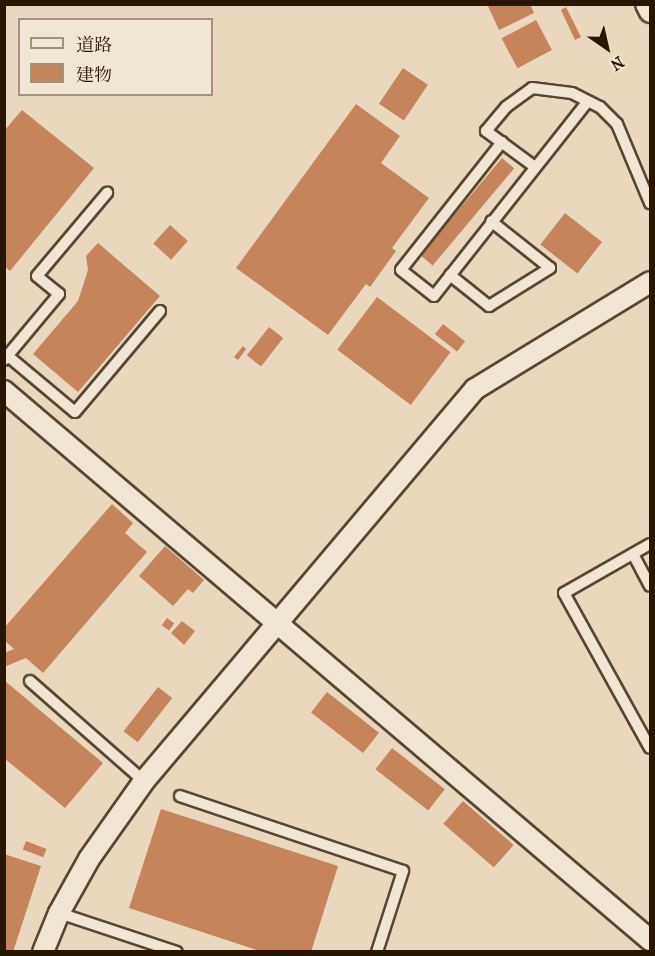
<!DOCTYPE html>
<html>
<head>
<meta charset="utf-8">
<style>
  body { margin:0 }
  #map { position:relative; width:655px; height:956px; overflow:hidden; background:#e9d8be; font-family:"IM FELL French Canon","Noto Serif JP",serif }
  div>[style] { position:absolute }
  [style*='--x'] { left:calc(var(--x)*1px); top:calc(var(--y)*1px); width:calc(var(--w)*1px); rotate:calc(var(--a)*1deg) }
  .building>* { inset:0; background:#c6845a; transform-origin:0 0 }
  .roads { filter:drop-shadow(2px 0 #584632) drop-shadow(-2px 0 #584632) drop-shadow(0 2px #584632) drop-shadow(0 -2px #584632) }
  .lane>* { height:10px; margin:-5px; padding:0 5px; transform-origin:5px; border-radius:5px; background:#f1e6d5 }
  .street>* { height:20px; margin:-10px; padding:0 10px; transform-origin:10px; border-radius:10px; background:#f1e6d5 }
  span { translate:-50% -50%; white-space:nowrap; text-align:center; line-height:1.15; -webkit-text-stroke:4.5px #f1e6d5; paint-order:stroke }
  .frame { position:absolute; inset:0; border:6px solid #281603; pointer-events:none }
  .legend { position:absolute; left:18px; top:18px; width:195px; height:78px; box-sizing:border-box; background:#f1e6d5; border:2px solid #a19381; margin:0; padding:8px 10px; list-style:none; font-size:18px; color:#281603 }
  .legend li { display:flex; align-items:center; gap:12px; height:30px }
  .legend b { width:30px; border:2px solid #a19381 }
  .north { position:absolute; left:577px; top:18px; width:60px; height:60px; -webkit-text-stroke:4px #f1e6d5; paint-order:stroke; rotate:146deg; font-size:16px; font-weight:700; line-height:24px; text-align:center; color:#281603 }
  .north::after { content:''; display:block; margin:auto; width:21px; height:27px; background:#281603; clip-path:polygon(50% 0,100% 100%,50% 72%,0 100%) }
</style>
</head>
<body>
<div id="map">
  <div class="building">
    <div style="clip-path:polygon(487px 4px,530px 4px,534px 13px,499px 30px)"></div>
    <div style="clip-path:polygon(566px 7px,581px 37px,575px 40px,561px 10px)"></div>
    <div style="left:536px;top:20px;width:34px;height:39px;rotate:62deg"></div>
    <div style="left:403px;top:68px;width:30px;height:43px;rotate:34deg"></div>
    <div style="clip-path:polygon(356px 104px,400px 136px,381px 163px,429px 198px,392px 248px,396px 251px,370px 287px,366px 284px,328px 335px,236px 268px)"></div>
    <div style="clip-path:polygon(22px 110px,94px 168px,10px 271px,4px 266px,4px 131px)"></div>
    <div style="left:502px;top:158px;width:16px;height:127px;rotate:40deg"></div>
    <div style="left:565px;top:213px;width:47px;height:40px;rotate:38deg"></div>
    <div style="left:170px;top:225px;width:24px;height:25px;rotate:42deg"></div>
    <div style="clip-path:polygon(98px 243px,160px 296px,78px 392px,33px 354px,78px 301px,88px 270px,86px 256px)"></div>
    <div style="left:377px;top:297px;width:92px;height:66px;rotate:37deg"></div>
    <div style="left:443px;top:324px;width:28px;height:13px;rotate:38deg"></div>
    <div style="left:269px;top:327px;width:18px;height:36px;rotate:38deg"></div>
    <div style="clip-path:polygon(243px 346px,246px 349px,238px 360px,234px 357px)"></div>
    <div style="clip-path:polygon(112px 504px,133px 523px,125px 533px,147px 552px,43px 673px,26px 658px,4px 667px,4px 653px,14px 649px,4px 640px,4px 628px)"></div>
    <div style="clip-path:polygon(165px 546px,204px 580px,193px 593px,188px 589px,173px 606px,139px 576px)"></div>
    <div style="left:167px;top:618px;width:9px;height:9px;rotate:36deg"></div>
    <div style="clip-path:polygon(182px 621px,195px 631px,184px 645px,171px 633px)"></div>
    <div style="clip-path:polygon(5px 681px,103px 763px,65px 808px,5px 759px)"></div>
    <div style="left:158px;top:687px;width:18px;height:56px;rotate:38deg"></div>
    <div style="left:327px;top:692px;width:66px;height:26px;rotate:38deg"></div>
    <div style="left:392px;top:748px;width:67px;height:27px;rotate:38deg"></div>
    <div style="left:463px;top:801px;width:67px;height:30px;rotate:41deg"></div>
    <div style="clip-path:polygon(161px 809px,338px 866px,311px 952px,263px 952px,129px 908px)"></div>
    <div style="left:26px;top:841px;width:22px;height:9px;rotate:21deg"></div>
    <div style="clip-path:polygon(4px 854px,41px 866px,13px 952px,4px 952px)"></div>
  </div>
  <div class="roads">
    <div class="lane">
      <div style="--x:502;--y:142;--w:163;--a:128.3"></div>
      <div style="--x:401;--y:270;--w:42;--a:38.2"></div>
      <div style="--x:434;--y:296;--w:248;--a:-51.7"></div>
      <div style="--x:535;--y:167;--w:61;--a:-143.7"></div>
      <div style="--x:486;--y:131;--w:31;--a:-50"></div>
      <div style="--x:506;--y:107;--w:32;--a:-36"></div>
      <div style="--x:532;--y:88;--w:40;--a:7.1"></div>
      <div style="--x:572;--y:93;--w:31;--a:27"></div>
      <div style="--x:600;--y:107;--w:24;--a:45"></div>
      <div style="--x:617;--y:124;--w:86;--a:67.3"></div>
      <div style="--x:450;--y:275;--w:50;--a:38.5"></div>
      <div style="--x:489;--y:306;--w:72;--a:-31.9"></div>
      <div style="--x:550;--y:268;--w:75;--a:-141.5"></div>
      <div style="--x:8;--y:356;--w:87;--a:39.9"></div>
      <div style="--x:75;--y:412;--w:132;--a:-49.9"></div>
      <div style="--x:4;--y:360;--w:86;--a:-50.2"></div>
      <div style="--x:59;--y:294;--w:28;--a:-141"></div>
      <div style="--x:37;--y:276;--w:109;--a:-49.9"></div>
      <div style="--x:650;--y:544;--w:99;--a:150.3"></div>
      <div style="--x:564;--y:593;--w:177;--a:61"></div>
      <div style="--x:633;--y:554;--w:36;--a:62"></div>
      <div style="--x:30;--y:681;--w:152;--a:41.3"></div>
      <div style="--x:180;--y:796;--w:235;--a:18.6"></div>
      <div style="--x:403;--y:871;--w:85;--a:107.8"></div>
      <div style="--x:59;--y:913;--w:124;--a:18.3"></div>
    </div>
    <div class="street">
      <div style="--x:646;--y:4;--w:9;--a:63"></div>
      <div style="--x:4;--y:391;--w:848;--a:40.36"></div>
      <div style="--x:43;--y:952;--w:42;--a:-67.7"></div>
      <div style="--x:59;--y:913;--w:62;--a:-60.9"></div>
      <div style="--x:89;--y:859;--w:95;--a:-54.8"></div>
      <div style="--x:144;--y:781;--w:513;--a:-49.82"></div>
      <div style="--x:475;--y:389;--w:205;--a:-31.4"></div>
    </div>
  </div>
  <div class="frame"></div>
  <ul class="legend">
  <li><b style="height:8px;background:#f1e6d5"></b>道路</li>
  <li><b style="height:16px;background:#c6845a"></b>建物</li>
  </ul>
  <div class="north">N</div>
</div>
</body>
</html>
